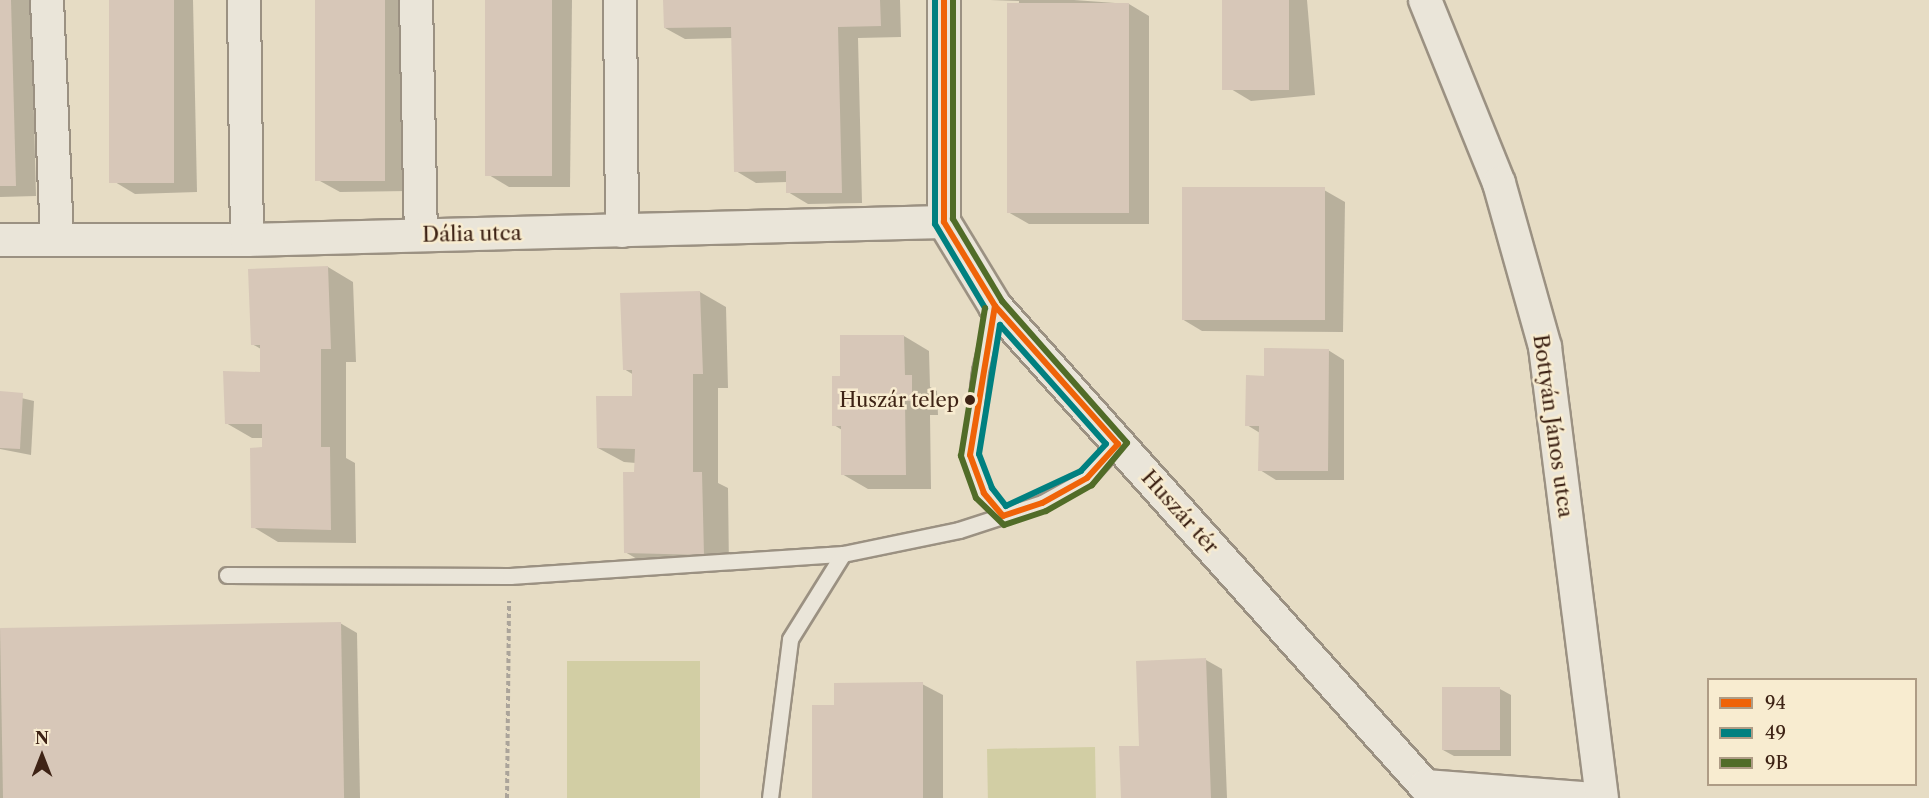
<!DOCTYPE html>
<html>
<head>
<meta charset="utf-8">
<style>
  body { margin:0 }
  #map { position:relative; width:1929px; height:798px; overflow:hidden; background:#e6dcc4; font-family:"Libre Caslon Text",serif }
  div>[style] { position:absolute }
  [style*='--x'] { left:calc(var(--x)*1px); top:calc(var(--y)*1px); width:calc(var(--w)*1px); rotate:calc(var(--a)*1deg) }
  .green>* { inset:0; background:#d2cea4; transform-origin:0 0 }
  .shadow>* { inset:0; background:#0003 }
  .building>* { inset:0; background:#d7c7b8; transform-origin:0 0 }
  .path>* { height:4px; margin-top:-2px; transform-origin:0; background:repeating-linear-gradient(90deg,#aba49a 0 4.5px,transparent 0 7.5px) }
  .roads { filter:drop-shadow(2px 0 #9b9182) drop-shadow(-2px 0 #9b9182) drop-shadow(0 2px #9b9182) drop-shadow(0 -2px #9b9182) }
  .service>* { height:15px; margin:-7.5px; padding:0 7.5px; transform-origin:7.5px; border-radius:7.5px; background:#eae5d9 }
  .minor>* { height:32px; margin:-16px; padding:0 16px; transform-origin:16px; border-radius:16px; background:#eae5d9 }
  .bus-1>* { height:6px; margin:-3px; padding:0 3px; transform-origin:3px; border-radius:3px; background:#ef6308 }
  .bus-2>* { height:6px; margin:-3px; padding:0 3px; transform-origin:3px; border-radius:3px; background:#008080 }
  .bus-3>* { height:6px; margin:-3px; padding:0 3px; transform-origin:3px; border-radius:3px; background:#516c28 }
  .dots>* { width:16px; height:16px; translate:-50% -50%; box-sizing:border-box; border:3px solid #f8ecd0; border-radius:50% }
  span { translate:-50% -50%; white-space:nowrap; text-align:center; line-height:1.15; -webkit-text-stroke:5px #f8ecd0; paint-order:stroke }
  .bus-label { font-size:20px; color:#3e2315 }
  .right { translate:-100% -50%; text-align:right }
  .street-label { font-size:21px; color:#3e2315 }
  .legend { position:absolute; left:1707px; top:678px; width:210px; height:108px; box-sizing:border-box; background:#f8ecd0; border:2px solid #ae9c85; margin:0; padding:8px 10px; list-style:none; font-size:18px; color:#3e2315 }
  .legend li { display:flex; align-items:center; gap:12px; height:30px }
  .legend b { width:30px; border:2px solid #ae9c85 }
  .north { position:absolute; left:12px; top:726px; width:60px; height:60px; -webkit-text-stroke:4px #f8ecd0; paint-order:stroke; rotate:0deg; font-size:16px; font-weight:700; line-height:24px; text-align:center; color:#3e2315 }
  .north::after { content:''; display:block; margin:auto; width:21px; height:27px; background:#3e2315; clip-path:polygon(50% 0,100% 100%,50% 72%,0 100%) }
</style>
</head>
<body>
<div id="map">
  <div class="green">
    <div style="left:700px;top:661px;width:137px;height:133px;rotate:90deg"></div>
    <div style="left:1095px;top:747px;width:51px;height:108px;rotate:89deg"></div>
  </div>
  <div class="shadow">
    <div style="clip-path:polygon(0 0,31px 0,36px 196px,0 197px)"></div>
    <div style="clip-path:polygon(111px 0,193px 0,197px 192px,135px 194px,115px 182px)"></div>
    <div style="clip-path:polygon(316px 0,405px 0,408px 191px,340px 192px,320px 181px)"></div>
    <div style="clip-path:polygon(486px 0,572px 0,570px 187px,509px 187px,489px 175px)"></div>
    <div style="clip-path:polygon(664px 0,900px 0,901px 37px,858px 38px,862px 203px,808px 204px,788px 192px,787px 182px,756px 183px,736px 171px,733px 38px,685px 39px,665px 28px)"></div>
    <div style="clip-path:polygon(1074px 0,1129px 4px,1149px 16px,1149px 224px,1029px 224px,1008px 212px,1019px 1px,990px 0)"></div>
    <div style="clip-path:polygon(1223px 0,1307px 0,1315px 95px,1251px 101px,1231px 89px)"></div>
    <div style="clip-path:polygon(1324px 190px,1345px 202px,1343px 332px,1202px 331px,1182px 319px)"></div>
    <div style="clip-path:polygon(328px 267px,353px 282px,356px 362px,346px 362px,346px 458px,355px 463px,356px 543px,278px 542px,253px 527px,263px 438px,252px 438px,226px 423px,262px 373px,261px 349px,252px 344px)"></div>
    <div style="clip-path:polygon(700px 292px,726px 307px,728px 388px,718px 388px,718px 483px,728px 488px,729px 569px,651px 567px,625px 552px,636px 463px,624px 462px,598px 448px,634px 398px,634px 375px,624px 369px,622px 294px)"></div>
    <div style="clip-path:polygon(904px 336px,929px 351px,930px 387px,937px 391px,938px 415px,930px 415px,931px 489px,868px 489px,842px 474px,842px 430px,834px 425px,842px 377px)"></div>
    <div style="clip-path:polygon(1328px 350px,1344px 360px,1344px 480px,1276px 480px,1260px 470px,1260px 433px,1247px 425px,1265px 378px)"></div>
    <div style="clip-path:polygon(0 393px,34px 401px,31px 455px,0 449px)"></div>
    <div style="clip-path:polygon(340px 623px,357px 633px,360px 798px,0 798px,0 629px)"></div>
    <div style="clip-path:polygon(1206px 660px,1222px 669px,1227px 798px,1123px 798px,1141px 747px)"></div>
    <div style="clip-path:polygon(922px 684px,943px 695px,943px 798px,813px 798px,835px 706px)"></div>
    <div style="clip-path:polygon(1500px 689px,1511px 695px,1511px 756px,1454px 756px,1443px 750px)"></div>
  </div>
  <div class="building">
    <div style="clip-path:polygon(0 0,11px 0,16px 186px,0 186px)"></div>
    <div style="left:109px;top:0;width:65px;height:183px"></div>
    <div style="left:315px;top:0;width:70px;height:181px"></div>
    <div style="left:485px;top:0;width:67px;height:176px"></div>
    <div style="clip-path:polygon(663px 0,880px 0,881px 26px,838px 27px,842px 193px,786px 193px,786px 171px,734px 172px,731px 27px,664px 28px)"></div>
    <div style="left:1222px;top:0;width:67px;height:90px"></div>
    <div style="left:1007px;top:3px;width:122px;height:210px"></div>
    <div style="left:1182px;top:187px;width:143px;height:133px"></div>
    <div style="clip-path:polygon(328px 266px,331px 349px,321px 349px,321px 447px,330px 447px,331px 530px,251px 528px,250px 448px,262px 447px,262px 424px,225px 424px,223px 371px,260px 372px,260px 345px,251px 345px,248px 269px)"></div>
    <div style="clip-path:polygon(700px 291px,703px 374px,693px 374px,693px 472px,702px 472px,704px 555px,624px 553px,623px 472px,634px 472px,635px 449px,597px 448px,596px 396px,632px 396px,632px 370px,623px 370px,620px 293px)"></div>
    <div style="clip-path:polygon(840px 335px,904px 335px,905px 375px,912px 375px,912px 401px,905px 401px,906px 475px,841px 475px,841px 426px,832px 426px,832px 376px,840px 376px)"></div>
    <div style="clip-path:polygon(1264px 348px,1329px 349px,1328px 471px,1258px 471px,1259px 426px,1245px 426px,1246px 375px,1264px 376px)"></div>
    <div style="clip-path:polygon(0 391px,23px 393px,20px 449px,0 448px)"></div>
    <div style="left:341px;top:622px;width:176px;height:341px;rotate:89deg"></div>
    <div style="clip-path:polygon(1206px 658px,1211px 798px,1121px 798px,1119px 746px,1139px 746px,1136px 661px)"></div>
    <div style="clip-path:polygon(923px 682px,923px 798px,812px 798px,812px 705px,834px 705px,834px 683px)"></div>
    <div style="left:1442px;top:687px;width:58px;height:63px"></div>
  </div>
  <div class="path">
    <div style="--x:507;--y:798;--w:197;--a:-89.4"></div>
  </div>
  <div class="roads">
    <div class="service">
      <div style="--x:995;--y:306;--w:67;--a:103"></div>
      <div style="--x:980;--y:371;--w:85;--a:96.8"></div>
      <div style="--x:970;--y:455;--w:40;--a:69.8"></div>
      <div style="--x:984;--y:493;--w:30;--a:50"></div>
      <div style="--x:227;--y:575;--w:283;--a:0.2"></div>
      <div style="--x:510;--y:576;--w:334;--a:-3.8"></div>
      <div style="--x:843;--y:554;--w:118;--a:-11.7"></div>
      <div style="--x:959;--y:530;--w:87;--a:-18"></div>
      <div style="--x:1042;--y:503;--w:51;--a:-29.1"></div>
      <div style="--x:1087;--y:478;--w:46;--a:-47.6"></div>
      <div style="--x:770;--y:798;--w:160;--a:-82.8"></div>
      <div style="--x:790;--y:639;--w:100;--a:-58.1"></div>
    </div>
    <div class="minor">
      <div style="--x:47;--y:0;--w:239;--a:87.6"></div>
      <div style="--x:244;--y:0;--w:240;--a:89.3"></div>
      <div style="--x:416;--y:0;--w:235;--a:88.8"></div>
      <div style="--x:620;--y:0;--w:231;--a:89.5"></div>
      <div style="--x:944;--y:0;--w:222;--a:90"></div>
      <div style="--x:944;--y:222;--w:98;--a:58.7"></div>
      <div style="--x:995;--y:306;--w:644;--a:48.14"></div>
      <div style="--x:1425;--y:786;--w:157;--a:4.4"></div>
      <div style="--x:1425;--y:0;--w:197;--a:68"></div>
      <div style="--x:1499;--y:183;--w:170;--a:74.3"></div>
      <div style="--x:1545;--y:347;--w:455;--a:82.8"></div>
      <div style="--x:0;--y:240;--w:247;--a:0"></div>
      <div style="--x:247;--y:240;--w:697;--a:-1.48"></div>
    </div>
  </div>
  <div class="bus-1">
    <div style="--x:944;--y:0;--w:222;--a:90"></div>
    <div style="--x:944;--y:222;--w:98;--a:58.7"></div>
    <div style="--x:995;--y:306;--w:185;--a:48.3"></div>
    <div style="--x:1118;--y:444;--w:46;--a:132.4"></div>
    <div style="--x:1087;--y:478;--w:51;--a:150.9"></div>
    <div style="--x:1042;--y:503;--w:41;--a:161.6"></div>
    <div style="--x:1003;--y:516;--w:30;--a:-130"></div>
    <div style="--x:984;--y:493;--w:40;--a:-110.2"></div>
    <div style="--x:970;--y:455;--w:151;--a:-80.5"></div>
  </div>
  <div class="bus-2">
    <div style="--x:935;--y:0;--w:224;--a:90"></div>
    <div style="--x:935;--y:224;--w:98;--a:59.2"></div>
    <div style="--x:1000;--y:325;--w:159;--a:48.3"></div>
    <div style="--x:1106;--y:444;--w:37;--a:133"></div>
    <div style="--x:1081;--y:471;--w:83;--a:155"></div>
    <div style="--x:1006;--y:506;--w:23;--a:-128"></div>
    <div style="--x:992;--y:488;--w:36;--a:-111"></div>
    <div style="--x:979;--y:454;--w:131;--a:-80.8"></div>
  </div>
  <div class="bus-3">
    <div style="--x:953;--y:0;--w:219;--a:90"></div>
    <div style="--x:953;--y:219;--w:96;--a:59.1"></div>
    <div style="--x:1002;--y:301;--w:189;--a:48.6"></div>
    <div style="--x:1127;--y:443;--w:55;--a:129.8"></div>
    <div style="--x:1092;--y:485;--w:53;--a:150.5"></div>
    <div style="--x:1046;--y:511;--w:44;--a:161.6"></div>
    <div style="--x:1004;--y:525;--w:39;--a:-136"></div>
    <div style="--x:976;--y:498;--w:45;--a:-109.7"></div>
    <div style="--x:961;--y:456;--w:150;--a:-80.8"></div>
  </div>
  <div class="dots">
    <div style="left:970px;top:400px;background:#3e2315"></div>
  </div>
  <div class="bus-label">
    <span class="right" style="left:959px;top:400px">Huszár telep</span>
  </div>
  <div class="street-label">
    <span style="left:472px;top:234px;rotate:-1deg">Dália utca</span>
    <span style="left:1553px;top:426px;rotate:82deg">Bottyán János utca</span>
    <span style="left:1180px;top:512px;rotate:48deg">Huszár tér</span>
  </div>
  <ul class="legend">
  <li><b style="height:8px;background:#ef6308"></b>94</li>
  <li><b style="height:8px;background:#008080"></b>49</li>
  <li><b style="height:8px;background:#516c28"></b>9B</li>
  </ul>
  <div class="north">N</div>
</div>
</body>
</html>
